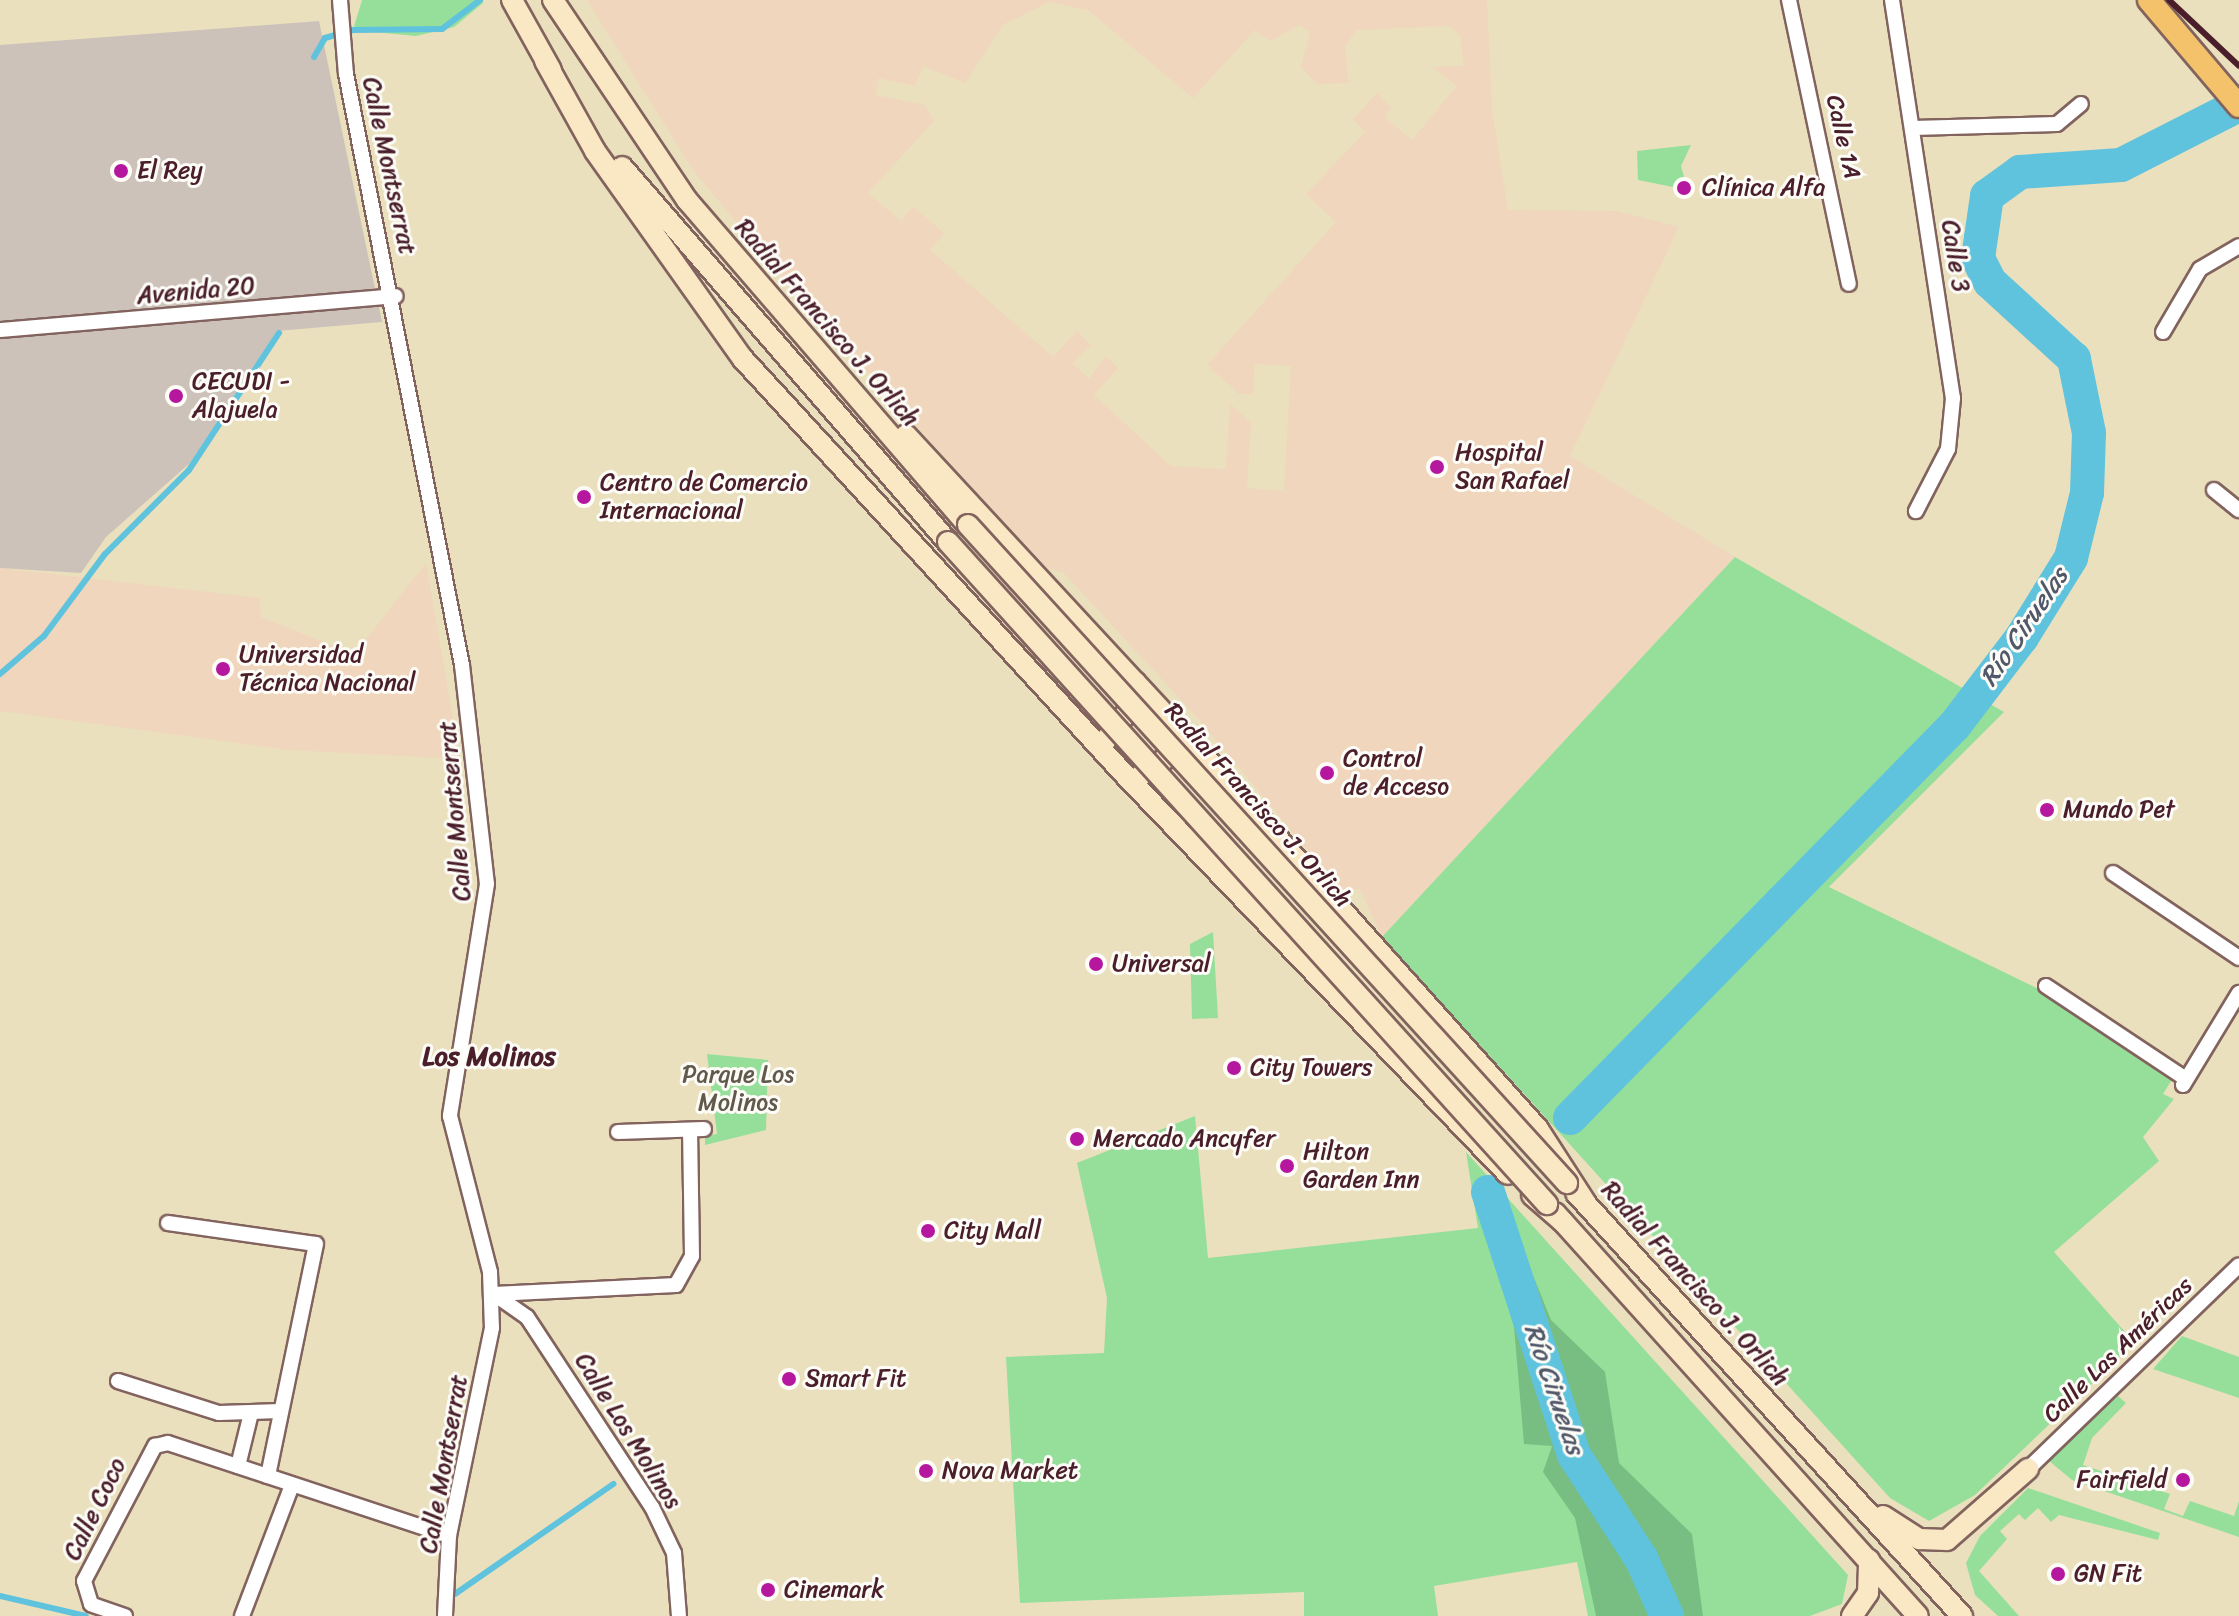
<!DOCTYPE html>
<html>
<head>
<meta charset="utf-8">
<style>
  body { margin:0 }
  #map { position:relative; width:2239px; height:1616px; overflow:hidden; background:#eae0bd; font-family:Sriracha,sans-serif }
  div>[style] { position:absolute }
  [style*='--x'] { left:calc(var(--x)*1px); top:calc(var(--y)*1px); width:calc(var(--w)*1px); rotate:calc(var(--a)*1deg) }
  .built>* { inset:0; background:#efd6bc }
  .industrial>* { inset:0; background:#cdc2b9 }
  .green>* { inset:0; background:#96df9a }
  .forest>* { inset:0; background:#78be82 }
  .stream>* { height:6px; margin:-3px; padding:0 3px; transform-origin:3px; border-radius:3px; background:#5fc3dd }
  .river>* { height:34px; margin:-17px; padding:0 17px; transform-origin:17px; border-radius:17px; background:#5fc3dd }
  .roads { filter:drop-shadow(2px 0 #82635e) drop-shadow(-2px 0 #82635e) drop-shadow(0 2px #82635e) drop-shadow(0 -2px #82635e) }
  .street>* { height:14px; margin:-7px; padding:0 7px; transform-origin:7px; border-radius:7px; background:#fff }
  .secondary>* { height:20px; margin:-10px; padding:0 10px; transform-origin:10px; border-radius:10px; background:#fae7c3 }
  .primary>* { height:22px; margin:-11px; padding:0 11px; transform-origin:11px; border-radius:11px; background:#f3c26a }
  .rail>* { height:6px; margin:-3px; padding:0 3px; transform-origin:3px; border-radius:3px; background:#4a1f2b }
  .bridges { filter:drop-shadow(2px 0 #82635e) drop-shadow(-2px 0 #82635e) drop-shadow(0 2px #82635e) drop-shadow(0 -2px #82635e) }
  .secondary-bridge>* { height:20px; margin:-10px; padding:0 10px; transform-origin:10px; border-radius:10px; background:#fae7c3 }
  .dots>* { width:22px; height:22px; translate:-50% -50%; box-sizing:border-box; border:4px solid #fdfcf7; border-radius:50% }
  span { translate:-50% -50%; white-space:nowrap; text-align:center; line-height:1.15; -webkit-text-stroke:6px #fdfcf7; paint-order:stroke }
  .street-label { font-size:24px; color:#4a1f2b }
  .poi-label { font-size:24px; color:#4a1f2b }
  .left { translate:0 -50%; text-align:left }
  .right { translate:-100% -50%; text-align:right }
  .park-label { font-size:24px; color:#61594c }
  .water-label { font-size:26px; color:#515869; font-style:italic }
  .neighbourhood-label { font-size:26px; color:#4a1f2b; font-weight:700 }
</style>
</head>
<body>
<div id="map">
  <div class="built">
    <div style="clip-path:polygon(evenodd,587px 0,1487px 0,1492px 109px,1508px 210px,1616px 211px,1679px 227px,1570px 456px,1735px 557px,1382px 937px,1360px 889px,1341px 890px,1194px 714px,1063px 572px,1044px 568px,766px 258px,693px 170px,587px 0,1049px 2px,1088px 10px,1193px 98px,1255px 30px,1270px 41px,1299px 25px,1310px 32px,1301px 67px,1317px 84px,1349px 83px,1345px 46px,1357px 30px,1448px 26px,1460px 35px,1464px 66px,1432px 67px,1457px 86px,1412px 140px,1385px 118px,1391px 107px,1377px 93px,1353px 119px,1365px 132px,1306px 194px,1336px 222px,1207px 365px,1239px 394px,1253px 394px,1255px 364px,1291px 366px,1284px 491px,1247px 488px,1251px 423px,1230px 404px,1226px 469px,1171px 466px,1094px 395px,1118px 368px,1105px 356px,1089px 379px,1072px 363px,1091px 345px,1077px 331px,1053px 357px,930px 250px,944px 233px,913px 207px,901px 221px,868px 193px,934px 121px,925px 105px,876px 95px,878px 78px,915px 86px,923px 66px,965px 83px,1004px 24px,1049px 2px)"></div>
    <div style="clip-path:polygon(426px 563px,460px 759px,289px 750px,0 711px,0 568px,260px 598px,261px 617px,354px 654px)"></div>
  </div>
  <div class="industrial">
    <div style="clip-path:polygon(319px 21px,382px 322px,277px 331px,190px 463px,106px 537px,81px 573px,0 568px,0 45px)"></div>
  </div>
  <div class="green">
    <div style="clip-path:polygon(362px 0,482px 0,483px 3px,454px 27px,416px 36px,353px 30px)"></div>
    <div style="clip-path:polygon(1691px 145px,1681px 166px,1688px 190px,1638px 180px,1637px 151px)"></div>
    <div style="clip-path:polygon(1735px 557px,2004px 712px,1829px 887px,2043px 991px,2173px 1078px,2163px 1094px,2174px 1099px,2143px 1137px,2159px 1161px,2054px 1252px,2135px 1343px,1975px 1495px,1929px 1521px,1890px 1498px,1382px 937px)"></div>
    <div style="clip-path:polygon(1213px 932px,1218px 1018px,1192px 1019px,1190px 944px)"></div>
    <div style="clip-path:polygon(707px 1054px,768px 1060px,766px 1130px,705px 1145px,705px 1136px,717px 1134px)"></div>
    <div style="clip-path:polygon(1195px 1116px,1208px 1258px,1478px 1228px,1466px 1152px,1848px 1575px,1842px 1604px,1810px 1616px,1588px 1616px,1577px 1562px,1434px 1586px,1438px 1616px,1304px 1616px,1304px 1592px,1020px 1603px,1006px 1357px,1104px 1353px,1107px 1298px,1077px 1163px)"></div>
    <div style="clip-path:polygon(2182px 1336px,2239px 1357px,2239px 1398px,2153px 1369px)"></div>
    <div style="clip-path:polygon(2118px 1396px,2126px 1403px,2092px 1438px,2083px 1465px,2170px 1494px,2164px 1509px,2183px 1516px,2190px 1501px,2234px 1516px,2239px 1501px,2239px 1537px,2072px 1480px,2048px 1460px)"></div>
    <div style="clip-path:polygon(2028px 1488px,2160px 1533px,2158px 1540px,2059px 1515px,2051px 1522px,2038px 1508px,2025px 1520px,2019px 1514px,2000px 1531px,2007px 1539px,1979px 1571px,2019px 1616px,1998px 1616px,1975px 1595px,1966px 1563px,1980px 1536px)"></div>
  </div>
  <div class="forest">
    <div style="clip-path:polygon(1511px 1221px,1551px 1320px,1605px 1372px,1619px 1463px,1692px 1534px,1703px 1616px,1596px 1616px,1575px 1518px,1543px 1472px,1552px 1446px,1524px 1444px,1514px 1327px,1487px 1233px)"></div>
  </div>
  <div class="stream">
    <div style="--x:314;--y:57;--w:22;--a:-60"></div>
    <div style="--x:325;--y:38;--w:29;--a:-16"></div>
    <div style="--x:353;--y:30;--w:89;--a:-0.6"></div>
    <div style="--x:442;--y:29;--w:48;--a:-37.3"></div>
    <div style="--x:0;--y:674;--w:58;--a:-40.8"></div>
    <div style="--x:44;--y:636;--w:102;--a:-53.4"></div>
    <div style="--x:105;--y:554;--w:119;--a:-45"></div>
    <div style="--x:189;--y:470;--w:164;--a:-56.7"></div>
    <div style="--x:455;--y:1594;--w:193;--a:-34.8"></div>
    <div style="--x:0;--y:1596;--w:88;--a:13.1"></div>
  </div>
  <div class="river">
    <div style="--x:1570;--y:1118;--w:550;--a:-45.59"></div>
    <div style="--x:1955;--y:725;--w:111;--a:-52.7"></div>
    <div style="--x:2022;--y:637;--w:93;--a:-58.2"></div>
    <div style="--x:2071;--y:558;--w:67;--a:-76.2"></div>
    <div style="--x:2087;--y:493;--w:60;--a:-88.1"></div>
    <div style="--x:2089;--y:433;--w:76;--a:-101.5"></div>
    <div style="--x:2074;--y:359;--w:114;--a:-137.5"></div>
    <div style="--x:1990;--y:282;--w:27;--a:-117"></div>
    <div style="--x:1978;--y:258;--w:63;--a:-81.7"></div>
    <div style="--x:1987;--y:196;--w:41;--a:-36"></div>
    <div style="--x:2020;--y:172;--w:101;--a:-4"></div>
    <div style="--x:2121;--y:165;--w:132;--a:-27"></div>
    <div style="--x:1488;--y:1192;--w:277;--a:71.9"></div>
    <div style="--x:1574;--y:1455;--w:123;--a:57"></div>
    <div style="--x:1641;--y:1558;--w:64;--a:65.9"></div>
  </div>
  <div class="roads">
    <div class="street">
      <div style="--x:340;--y:0;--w:74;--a:85.4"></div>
      <div style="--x:346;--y:74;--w:602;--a:78.9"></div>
      <div style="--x:462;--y:665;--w:220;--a:83.5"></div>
      <div style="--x:487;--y:884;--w:235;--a:99.1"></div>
      <div style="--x:450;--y:1116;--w:161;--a:75.6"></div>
      <div style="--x:490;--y:1272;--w:56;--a:88"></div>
      <div style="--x:492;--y:1328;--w:212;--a:101.7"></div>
      <div style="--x:449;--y:1536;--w:80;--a:92.9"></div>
      <div style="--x:1789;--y:0;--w:290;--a:78.1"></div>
      <div style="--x:1892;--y:0;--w:403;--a:81.3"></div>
      <div style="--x:1953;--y:398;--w:51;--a:95.6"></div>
      <div style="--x:1948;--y:449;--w:70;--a:117.3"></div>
      <div style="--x:1913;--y:128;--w:144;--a:-1.6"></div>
      <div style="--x:2057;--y:124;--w:31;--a:-40"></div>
      <div style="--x:0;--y:330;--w:397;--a:-4.9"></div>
      <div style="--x:2163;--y:332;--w:73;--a:-59.6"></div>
      <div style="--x:2200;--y:269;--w:45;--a:-30.5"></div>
      <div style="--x:2214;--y:490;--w:32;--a:39"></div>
      <div style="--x:2113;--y:873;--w:152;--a:34"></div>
      <div style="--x:2046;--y:986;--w:168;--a:33.6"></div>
      <div style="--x:2183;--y:1085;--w:108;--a:-58.7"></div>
      <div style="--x:618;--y:1132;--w:86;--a:-2"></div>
      <div style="--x:168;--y:1223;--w:149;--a:8.1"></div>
      <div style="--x:316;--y:1244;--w:237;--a:101.7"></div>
      <div style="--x:494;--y:1294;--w:40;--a:34.9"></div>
      <div style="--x:527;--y:1317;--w:227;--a:56.7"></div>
      <div style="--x:652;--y:1507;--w:51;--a:64.4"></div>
      <div style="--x:674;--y:1553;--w:63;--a:85.5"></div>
      <div style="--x:494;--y:1294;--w:182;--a:-2.8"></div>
      <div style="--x:676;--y:1285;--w:33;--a:-61"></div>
      <div style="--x:692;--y:1256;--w:126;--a:-90.9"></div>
      <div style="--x:118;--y:1381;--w:106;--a:17.6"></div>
      <div style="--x:219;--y:1413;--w:62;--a:-1.8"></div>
      <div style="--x:238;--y:1466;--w:50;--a:-76.2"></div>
      <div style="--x:2028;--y:1469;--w:293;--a:-44"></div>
      <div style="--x:125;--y:1616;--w:36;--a:-161"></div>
      <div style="--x:91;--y:1604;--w:24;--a:-107"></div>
      <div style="--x:84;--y:1581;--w:153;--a:-62.3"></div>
      <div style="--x:155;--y:1446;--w:13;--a:-13"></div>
      <div style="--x:168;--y:1443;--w:296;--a:18.3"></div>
      <div style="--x:242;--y:1616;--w:140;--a:-69.1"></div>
    </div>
    <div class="secondary">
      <div style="--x:512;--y:0;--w:80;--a:60.9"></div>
      <div style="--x:553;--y:0;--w:241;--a:56.2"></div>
      <div style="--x:687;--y:200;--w:430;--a:49.2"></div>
      <div style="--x:545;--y:61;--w:103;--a:60.9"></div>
      <div style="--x:595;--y:151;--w:255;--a:54.6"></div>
      <div style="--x:743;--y:359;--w:568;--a:47.43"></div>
      <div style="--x:1127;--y:777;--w:550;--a:46.18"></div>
      <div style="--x:622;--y:167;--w:497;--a:49"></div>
      <div style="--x:906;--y:435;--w:337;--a:47.2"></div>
      <div style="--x:1135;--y:682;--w:16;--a:79"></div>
      <div style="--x:1138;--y:698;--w:54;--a:127.5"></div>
      <div style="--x:1135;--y:682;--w:94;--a:47.2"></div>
      <div style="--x:1140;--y:776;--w:50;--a:-34.3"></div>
      <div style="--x:1181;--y:748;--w:22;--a:16"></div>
      <div style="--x:1202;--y:754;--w:504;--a:48.14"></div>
      <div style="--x:1538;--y:1129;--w:87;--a:57.2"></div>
      <div style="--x:1576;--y:1193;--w:573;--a:47.62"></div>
      <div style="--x:1532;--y:1195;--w:41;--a:41.1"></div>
      <div style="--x:1555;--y:1213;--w:542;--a:47.99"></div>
      <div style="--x:1883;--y:1516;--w:43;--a:32.6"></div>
      <div style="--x:1919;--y:1539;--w:28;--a:2"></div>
      <div style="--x:1947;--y:1540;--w:108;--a:-41.2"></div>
      <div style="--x:1852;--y:1616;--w:28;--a:-55"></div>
      <div style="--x:1868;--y:1593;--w:33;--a:-88"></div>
    </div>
    <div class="primary">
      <div style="--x:2149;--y:0;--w:139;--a:49.7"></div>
    </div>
  </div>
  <div class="rail">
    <div style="--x:2169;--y:0;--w:96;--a:43.3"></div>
  </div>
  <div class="bridges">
    <div class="secondary-bridge">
      <div style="--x:968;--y:525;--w:890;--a:47.69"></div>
      <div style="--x:948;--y:542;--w:893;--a:47.86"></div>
    </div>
  </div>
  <div class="dots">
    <div style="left:121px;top:171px;background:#b5179e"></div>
    <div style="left:1684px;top:188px;background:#b5179e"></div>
    <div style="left:176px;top:396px;background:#b5179e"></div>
    <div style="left:1437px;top:467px;background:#b5179e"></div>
    <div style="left:584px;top:497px;background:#b5179e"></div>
    <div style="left:223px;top:669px;background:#b5179e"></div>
    <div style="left:1327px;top:773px;background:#b5179e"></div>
    <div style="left:2047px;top:810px;background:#b5179e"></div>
    <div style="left:1096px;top:964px;background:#b5179e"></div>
    <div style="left:1234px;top:1068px;background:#b5179e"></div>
    <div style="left:1077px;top:1139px;background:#b5179e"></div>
    <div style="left:1287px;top:1166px;background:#b5179e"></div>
    <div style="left:928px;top:1231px;background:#b5179e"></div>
    <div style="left:789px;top:1379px;background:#b5179e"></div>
    <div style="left:926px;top:1471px;background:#b5179e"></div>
    <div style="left:2183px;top:1480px;background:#b5179e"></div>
    <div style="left:2058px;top:1574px;background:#b5179e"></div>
    <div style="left:768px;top:1590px;background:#b5179e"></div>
  </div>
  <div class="street-label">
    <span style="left:1843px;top:137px;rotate:77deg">Calle 1A</span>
    <span style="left:389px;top:166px;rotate:78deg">Calle Montserrat</span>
    <span style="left:1955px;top:256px;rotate:81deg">Calle 3</span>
    <span style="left:196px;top:291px;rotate:-5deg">Avenida 20</span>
    <span style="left:827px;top:323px;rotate:49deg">Radial Francisco J. Orlich</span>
    <span style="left:1258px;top:805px;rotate:48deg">Radial Francisco J. Orlich</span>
    <span style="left:455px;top:811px;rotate:-95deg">Calle Montserrat</span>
    <span style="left:1695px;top:1284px;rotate:48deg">Radial Francisco J. Orlich</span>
    <span style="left:2118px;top:1350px;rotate:-44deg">Calle Las Américas</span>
    <span style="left:628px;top:1431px;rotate:58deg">Calle Los Molinos</span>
    <span style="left:444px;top:1464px;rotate:-80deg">Calle Montserrat</span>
    <span style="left:95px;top:1509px;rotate:-64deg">Calle Coco</span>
  </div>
  <div class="poi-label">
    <span class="left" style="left:137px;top:171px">El Rey</span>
    <span class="left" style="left:1702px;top:188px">Clínica Alfa</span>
    <span class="left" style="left:192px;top:396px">CECUDI -<br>Alajuela</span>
    <span class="left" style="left:1455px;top:467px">Hospital<br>San Rafael</span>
    <span class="left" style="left:600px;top:497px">Centro de Comercio<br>Internacional</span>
    <span class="left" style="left:239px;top:669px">Universidad<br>Técnica Nacional</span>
    <span class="left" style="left:1343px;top:773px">Control<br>de Acceso</span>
    <span class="left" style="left:2063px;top:810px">Mundo Pet</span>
    <span class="left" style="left:1112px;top:964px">Universal</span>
    <span class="left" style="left:1250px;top:1068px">City Towers</span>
    <span class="left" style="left:1093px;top:1139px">Mercado Ancyfer</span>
    <span class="left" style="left:1303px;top:1166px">Hilton<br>Garden Inn</span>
    <span class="left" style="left:944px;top:1231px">City Mall</span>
    <span class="left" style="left:805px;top:1379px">Smart Fit</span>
    <span class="left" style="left:942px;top:1471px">Nova Market</span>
    <span class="right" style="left:2167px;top:1480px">Fairfield</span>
    <span class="left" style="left:2074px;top:1574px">GN Fit</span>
    <span class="left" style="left:784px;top:1590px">Cinemark</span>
  </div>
  <div class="park-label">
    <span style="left:738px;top:1089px">Parque Los<br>Molinos</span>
  </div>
  <div class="water-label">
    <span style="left:2024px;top:627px;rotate:-56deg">Río Ciruelas</span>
    <span style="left:1554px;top:1389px;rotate:71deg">Río Ciruelas</span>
  </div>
  <div class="neighbourhood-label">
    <span style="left:489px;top:1057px">Los Molinos</span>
  </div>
</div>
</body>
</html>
